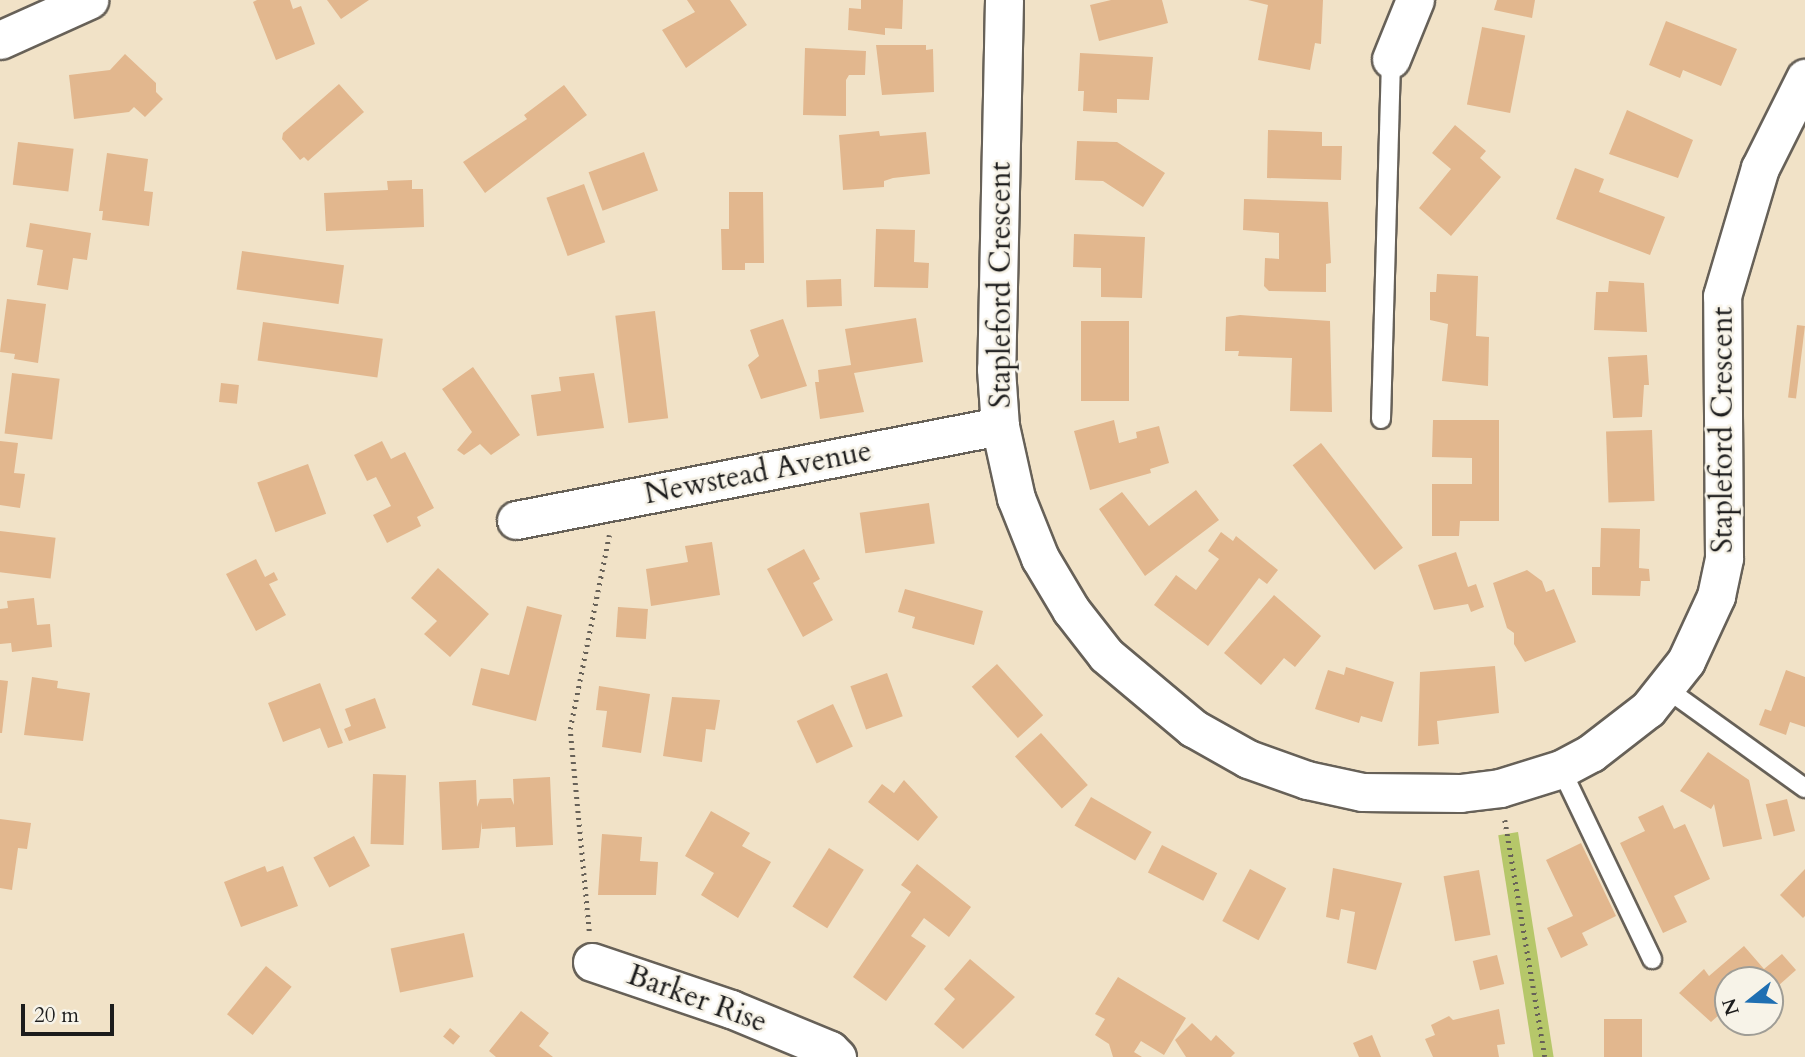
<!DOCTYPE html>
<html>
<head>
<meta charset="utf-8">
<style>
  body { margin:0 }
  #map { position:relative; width:1805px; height:1057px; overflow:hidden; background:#f1e2c7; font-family:Cardo,serif }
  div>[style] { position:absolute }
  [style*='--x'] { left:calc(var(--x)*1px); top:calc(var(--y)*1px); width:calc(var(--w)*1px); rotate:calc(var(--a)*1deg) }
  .green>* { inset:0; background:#b6c76a; transform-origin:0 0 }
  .building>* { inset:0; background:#e2b78e; transform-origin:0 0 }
  .path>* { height:4.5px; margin-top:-2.25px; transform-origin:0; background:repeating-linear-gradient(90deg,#676158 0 2px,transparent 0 7px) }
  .roads { filter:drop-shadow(2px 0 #676158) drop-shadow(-2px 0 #676158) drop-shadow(0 2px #676158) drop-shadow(0 -2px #676158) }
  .service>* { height:18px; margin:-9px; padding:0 9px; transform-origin:9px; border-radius:9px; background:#fff }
  .minor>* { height:37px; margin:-18.5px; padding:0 18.5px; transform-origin:18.5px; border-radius:18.5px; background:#fff }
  span { translate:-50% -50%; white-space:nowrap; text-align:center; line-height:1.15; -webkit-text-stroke:5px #f7f3e8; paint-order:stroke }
  .street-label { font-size:30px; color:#1c1c1c }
  .north { position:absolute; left:1714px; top:966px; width:70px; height:70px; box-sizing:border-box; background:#f7f3e8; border:2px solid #9f9d96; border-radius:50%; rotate:252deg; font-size:19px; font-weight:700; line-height:28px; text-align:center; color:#1c1c1c }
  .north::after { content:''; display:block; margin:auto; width:24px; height:32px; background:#1f6fb2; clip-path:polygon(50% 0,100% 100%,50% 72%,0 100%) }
  .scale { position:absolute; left:21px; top:1004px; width:93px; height:32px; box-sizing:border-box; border:4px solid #1c1c1c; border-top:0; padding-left:9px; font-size:21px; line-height:24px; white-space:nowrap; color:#1c1c1c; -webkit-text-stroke:5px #f7f3e8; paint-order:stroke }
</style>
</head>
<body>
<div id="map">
  <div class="green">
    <div style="left:1518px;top:832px;width:228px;height:20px;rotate:81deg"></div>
  </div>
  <div class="building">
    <div style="clip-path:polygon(257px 0,290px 0,293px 9px,301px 6px,315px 44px,276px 60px,253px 2px)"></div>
    <div style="clip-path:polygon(327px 0,369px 0,341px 19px)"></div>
    <div style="clip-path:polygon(687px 0,730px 0,747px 25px,686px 68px,662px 30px,695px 12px)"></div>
    <div style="clip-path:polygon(861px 0,903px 0,902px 29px,885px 28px,885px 35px,848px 30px,849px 8px,861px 9px)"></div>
    <div style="clip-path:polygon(1111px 0,1162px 0,1168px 23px,1099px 41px,1090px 5px)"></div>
    <div style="clip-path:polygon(1248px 0,1323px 0,1321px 44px,1315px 43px,1310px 70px,1258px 60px,1268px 5px)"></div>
    <div style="clip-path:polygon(1497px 0,1535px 0,1532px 18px,1494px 10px)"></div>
    <div style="clip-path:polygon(1666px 21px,1737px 49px,1721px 86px,1683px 70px,1680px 78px,1649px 65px)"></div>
    <div style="left:1482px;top:27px;width:44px;height:79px;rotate:11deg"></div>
    <div style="clip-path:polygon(876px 45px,926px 45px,926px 50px,933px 49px,934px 92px,882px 95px)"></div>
    <div style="clip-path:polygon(805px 48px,866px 51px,865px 75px,849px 75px,846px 80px,846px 116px,803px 115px)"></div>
    <div style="clip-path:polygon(1080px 53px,1153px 57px,1149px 100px,1117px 99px,1117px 113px,1083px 111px,1084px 91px,1078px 91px)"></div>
    <div style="clip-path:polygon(125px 54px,156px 83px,156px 92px,163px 99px,145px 117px,134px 107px,129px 112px,74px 119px,69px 75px,110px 70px)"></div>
    <div style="clip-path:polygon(339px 84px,364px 112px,308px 161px,304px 157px,300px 160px,282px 139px,283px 133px)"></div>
    <div style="clip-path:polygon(564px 85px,587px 115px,485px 193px,463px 162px,527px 119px,524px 115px)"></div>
    <div style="clip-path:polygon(1627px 110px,1693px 140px,1678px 178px,1609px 154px)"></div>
    <div style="clip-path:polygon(1455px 125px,1486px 151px,1480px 158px,1501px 177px,1451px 236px,1419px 208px,1451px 169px,1432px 153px)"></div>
    <div style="clip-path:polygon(1268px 130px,1322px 132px,1322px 146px,1342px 146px,1341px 180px,1267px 178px)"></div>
    <div style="clip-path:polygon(879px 131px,880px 136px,926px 132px,930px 174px,893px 178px,884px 181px,884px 187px,843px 190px,839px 135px)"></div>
    <div style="clip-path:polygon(1077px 141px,1117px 142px,1165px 173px,1143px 207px,1103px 181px,1075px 180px)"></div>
    <div style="left:18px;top:142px;width:56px;height:43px;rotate:7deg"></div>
    <div style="left:644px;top:152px;width:41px;height:59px;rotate:70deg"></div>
    <div style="clip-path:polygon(107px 153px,148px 159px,144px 191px,153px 192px,149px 226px,102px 220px,103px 211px,99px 211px)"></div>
    <div style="clip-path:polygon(1575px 168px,1604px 179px,1599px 192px,1665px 217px,1650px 255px,1556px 219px)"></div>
    <div style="clip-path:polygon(412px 180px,412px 189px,423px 189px,424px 227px,326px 231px,324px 193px,388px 190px,387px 181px)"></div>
    <div style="left:584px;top:184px;width:62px;height:40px;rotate:70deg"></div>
    <div style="clip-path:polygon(729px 192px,763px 192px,764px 263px,745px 263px,745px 270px,722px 270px,721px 229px,729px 229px)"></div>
    <div style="clip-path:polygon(1244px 199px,1328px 202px,1331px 263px,1326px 264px,1326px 292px,1269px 291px,1264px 286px,1265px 258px,1279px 259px,1279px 233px,1243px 230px)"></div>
    <div style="clip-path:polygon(30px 223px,91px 233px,87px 260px,73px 258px,68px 290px,37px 285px,43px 250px,26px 247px)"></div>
    <div style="clip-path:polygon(876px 229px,915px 230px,914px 262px,929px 263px,928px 288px,874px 287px)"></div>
    <div style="clip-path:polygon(1074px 234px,1145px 237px,1142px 298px,1101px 297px,1101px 268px,1073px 267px)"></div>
    <div style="left:242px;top:251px;width:103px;height:39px;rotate:8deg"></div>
    <div style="clip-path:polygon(1437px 274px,1478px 276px,1476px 336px,1489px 337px,1488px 386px,1442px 381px,1448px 324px,1430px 320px,1430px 292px,1436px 292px)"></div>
    <div style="left:841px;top:279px;width:27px;height:35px;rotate:88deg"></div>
    <div style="clip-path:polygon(1609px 281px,1644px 283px,1647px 332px,1594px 330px,1596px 292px,1608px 292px)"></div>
    <div style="clip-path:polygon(7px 299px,46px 304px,38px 363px,14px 359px,15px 354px,0 352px)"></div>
    <div style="left:655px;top:311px;width:108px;height:40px;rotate:83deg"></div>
    <div style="clip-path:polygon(1240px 315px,1330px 321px,1332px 412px,1290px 411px,1292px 358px,1238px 356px,1239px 351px,1225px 351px,1226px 317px)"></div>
    <div style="clip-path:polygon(916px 318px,923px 362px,854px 373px,864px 412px,820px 419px,815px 382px,819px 382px,818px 370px,851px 365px,845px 329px)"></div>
    <div style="clip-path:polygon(783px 319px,807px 386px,761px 399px,748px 365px,759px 356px,750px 330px)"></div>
    <div style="left:1081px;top:321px;width:48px;height:80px"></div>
    <div style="left:263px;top:322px;width:121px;height:39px;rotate:8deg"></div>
    <div style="left:1797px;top:325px;width:8px;height:73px;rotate:7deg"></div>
    <div style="clip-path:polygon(1647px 355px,1649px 385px,1644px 385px,1642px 417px,1613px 418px,1608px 357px)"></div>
    <div style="clip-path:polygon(473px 367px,520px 435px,491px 455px,480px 444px,464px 455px,457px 450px,472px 432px,442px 389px)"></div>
    <div style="left:12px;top:373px;width:48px;height:61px;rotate:7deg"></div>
    <div style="clip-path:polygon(594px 373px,604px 428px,537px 436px,531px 395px,561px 391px,559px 377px)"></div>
    <div style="left:221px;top:383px;width:18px;height:19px;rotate:6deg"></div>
    <div style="clip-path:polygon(1114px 420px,1119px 443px,1137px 438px,1136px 432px,1159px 426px,1169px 463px,1150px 469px,1151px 473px,1090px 490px,1074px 431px)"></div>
    <div style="clip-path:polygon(1433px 420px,1499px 420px,1499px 521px,1460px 521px,1459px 536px,1432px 536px,1432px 484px,1472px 484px,1472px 458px,1432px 457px)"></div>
    <div style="left:1652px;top:430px;width:71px;height:46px;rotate:88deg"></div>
    <div style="clip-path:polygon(0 441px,18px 443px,14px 473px,25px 474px,20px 508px,0 505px)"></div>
    <div style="clip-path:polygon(382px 441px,391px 459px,405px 452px,434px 508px,417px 517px,421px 526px,387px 543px,373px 515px,391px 506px,376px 477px,367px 481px,354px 455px)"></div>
    <div style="left:1321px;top:443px;width:133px;height:36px;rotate:52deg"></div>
    <div style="left:308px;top:464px;width:53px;height:54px;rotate:70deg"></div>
    <div style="clip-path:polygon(1196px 490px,1219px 520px,1145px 576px,1099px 509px,1122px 492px,1149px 526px)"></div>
    <div style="left:929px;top:503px;width:41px;height:70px;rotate:82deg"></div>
    <div style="clip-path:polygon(1601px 528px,1640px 529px,1639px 568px,1649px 569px,1650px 581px,1641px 581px,1640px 596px,1592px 595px,1592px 567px,1600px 567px)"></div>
    <div style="left:0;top:531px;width:56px;height:41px;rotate:7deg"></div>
    <div style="clip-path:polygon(1221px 532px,1233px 541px,1236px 536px,1278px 570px,1267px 584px,1259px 578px,1208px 646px,1154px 605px,1176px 575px,1196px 590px,1219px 559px,1208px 551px)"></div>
    <div style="clip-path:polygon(712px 542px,720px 595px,651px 606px,646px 569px,688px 562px,685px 546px)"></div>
    <div style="clip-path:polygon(804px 549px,820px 579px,813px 583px,833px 620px,803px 637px,767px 569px)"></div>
    <div style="clip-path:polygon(1456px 552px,1468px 587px,1476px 584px,1484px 607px,1471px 612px,1468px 604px,1434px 610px,1418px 565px)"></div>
    <div style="clip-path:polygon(256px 559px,265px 577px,274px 572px,278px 580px,269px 584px,286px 615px,256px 631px,226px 574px)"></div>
    <div style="clip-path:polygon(438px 568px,489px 614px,450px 657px,424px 634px,437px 621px,411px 598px)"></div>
    <div style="clip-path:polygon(1527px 570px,1542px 581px,1546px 592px,1554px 589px,1576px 642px,1525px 662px,1514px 644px,1514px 633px,1507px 628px,1493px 583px)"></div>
    <div style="clip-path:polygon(905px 589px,983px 611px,974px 645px,912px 628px,915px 617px,898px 612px)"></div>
    <div style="clip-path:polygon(1274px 595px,1321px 636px,1295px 667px,1284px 658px,1261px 685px,1224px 653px)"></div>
    <div style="clip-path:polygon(34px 598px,37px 625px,50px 624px,52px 647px,12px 652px,11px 643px,0 644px,0 609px,8px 608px,7px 601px)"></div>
    <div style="clip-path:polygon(527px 606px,562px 615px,536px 721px,472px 705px,481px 668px,509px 675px)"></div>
    <div style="left:618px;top:607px;width:30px;height:30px;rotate:4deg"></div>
    <div style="left:997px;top:664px;width:69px;height:34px;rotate:48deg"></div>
    <div style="clip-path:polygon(1495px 666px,1499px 713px,1437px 721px,1439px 744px,1418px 746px,1420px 672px)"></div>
    <div style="clip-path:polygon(1346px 667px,1394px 682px,1382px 722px,1361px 716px,1359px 723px,1315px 709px,1328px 670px,1344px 675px)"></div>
    <div style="clip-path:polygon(1786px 670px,1805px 677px,1805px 727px,1790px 722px,1786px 735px,1759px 725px,1765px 709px,1771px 711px)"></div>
    <div style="left:887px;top:673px;width:46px;height:39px;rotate:70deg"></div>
    <div style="clip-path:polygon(32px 677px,58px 681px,57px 688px,90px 693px,83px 741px,24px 735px)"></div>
    <div style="clip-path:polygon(0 680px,8px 681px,2px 733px,0 733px)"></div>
    <div style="clip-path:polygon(320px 683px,343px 743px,328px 748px,320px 728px,283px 742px,268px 703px)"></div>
    <div style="clip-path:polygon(599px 686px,650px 694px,641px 753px,602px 747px,607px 711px,596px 710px)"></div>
    <div style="clip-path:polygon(672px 697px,720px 700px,715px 730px,706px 729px,702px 762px,663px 756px)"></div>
    <div style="clip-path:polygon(375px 698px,386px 728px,349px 741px,344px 729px,351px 726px,345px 709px)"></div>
    <div style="left:833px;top:704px;width:47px;height:40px;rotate:65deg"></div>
    <div style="left:1041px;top:733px;width:70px;height:35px;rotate:48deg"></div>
    <div style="clip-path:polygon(1708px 752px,1749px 780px,1762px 839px,1723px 847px,1714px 804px,1711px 809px,1680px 791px)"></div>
    <div style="left:373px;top:774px;width:33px;height:70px;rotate:2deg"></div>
    <div style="clip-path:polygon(550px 777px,553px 845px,516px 847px,515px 827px,482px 829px,482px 822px,479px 848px,442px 850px,439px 782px,476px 780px,477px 807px,480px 799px,511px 798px,514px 805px,513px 779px)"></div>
    <div style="clip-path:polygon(904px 780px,938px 817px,918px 841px,868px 802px,882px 784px,894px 793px)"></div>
    <div style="left:1091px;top:797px;width:70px;height:33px;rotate:30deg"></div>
    <div style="left:1787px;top:799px;width:33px;height:22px;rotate:76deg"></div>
    <div style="clip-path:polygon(1663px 805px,1674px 829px,1685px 824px,1710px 879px,1674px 896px,1687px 922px,1663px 933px,1620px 843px,1645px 831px,1638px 817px)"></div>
    <div style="clip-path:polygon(711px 811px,750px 833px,742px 846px,771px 862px,738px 918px,701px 895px,714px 873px,685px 856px)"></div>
    <div style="clip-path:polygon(0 819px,31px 823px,27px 849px,18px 848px,12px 890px,0 888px)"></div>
    <div style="clip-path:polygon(602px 834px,642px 837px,640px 861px,658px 862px,656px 895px,598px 895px)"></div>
    <div style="left:354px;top:836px;width:34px;height:46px;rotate:62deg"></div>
    <div style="clip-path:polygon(1581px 843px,1616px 916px,1582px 933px,1588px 945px,1561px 958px,1547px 928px,1573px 916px,1546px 860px)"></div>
    <div style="left:1162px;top:845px;width:62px;height:31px;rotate:27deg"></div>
    <div style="left:829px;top:848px;width:41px;height:69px;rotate:32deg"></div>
    <div style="clip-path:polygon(917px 864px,971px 907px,949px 937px,924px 918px,911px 936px,926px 946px,886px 1001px,853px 977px,911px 892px,901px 885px)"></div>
    <div style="clip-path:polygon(265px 866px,267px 872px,283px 866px,298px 906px,241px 927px,224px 882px)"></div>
    <div style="clip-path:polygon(1333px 868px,1402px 883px,1376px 970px,1347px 963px,1355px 912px,1341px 909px,1339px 920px,1326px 917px)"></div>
    <div style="left:1250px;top:869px;width:41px;height:59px;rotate:28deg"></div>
    <div style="clip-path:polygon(1805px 869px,1805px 916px,1803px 918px,1780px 895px)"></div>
    <div style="left:1479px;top:870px;width:66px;height:36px;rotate:80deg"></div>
    <div style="left:464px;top:933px;width:45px;height:75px;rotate:78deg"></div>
    <div style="clip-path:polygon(1744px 946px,1764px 969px,1782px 954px,1796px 970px,1770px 993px,1770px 980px,1728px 980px,1728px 1007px,1711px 1022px,1679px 993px,1704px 969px,1709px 976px)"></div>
    <div style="left:1497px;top:955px;width:30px;height:25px;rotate:76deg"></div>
    <div style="clip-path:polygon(970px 959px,1015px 997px,963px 1049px,934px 1024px,955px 999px,944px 989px)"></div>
    <div style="left:266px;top:966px;width:33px;height:62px;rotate:39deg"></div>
    <div style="clip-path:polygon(1118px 977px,1186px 1018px,1164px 1055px,1141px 1041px,1134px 1052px,1142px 1057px,1113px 1057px,1109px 1044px,1095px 1035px,1105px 1019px,1095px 1014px)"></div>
    <div style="clip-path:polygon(1499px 1009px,1505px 1044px,1497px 1045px,1499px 1057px,1433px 1057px,1425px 1039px,1435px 1035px,1431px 1025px,1449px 1016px,1453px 1020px)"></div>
    <div style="clip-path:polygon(521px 1011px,549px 1033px,539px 1046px,553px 1057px,496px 1057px,489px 1051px)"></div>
    <div style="left:1604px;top:1019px;width:38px;height:38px"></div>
    <div style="clip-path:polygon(1192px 1023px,1211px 1041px,1216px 1035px,1235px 1053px,1231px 1057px,1186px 1057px,1175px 1040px)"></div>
    <div style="left:450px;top:1028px;width:13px;height:11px;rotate:39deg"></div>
    <div style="clip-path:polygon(1372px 1035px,1381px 1057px,1359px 1057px,1353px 1043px)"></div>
  </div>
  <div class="path">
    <div style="--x:1505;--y:820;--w:240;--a:80.4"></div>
    <div style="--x:589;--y:931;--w:203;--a:-95.4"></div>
    <div style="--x:570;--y:729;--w:198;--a:-78.6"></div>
  </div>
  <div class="roads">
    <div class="service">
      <div style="--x:1381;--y:419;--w:360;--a:-88.4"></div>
      <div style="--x:1667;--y:689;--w:170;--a:35.7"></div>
      <div style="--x:1561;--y:769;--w:211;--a:64.4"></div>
    </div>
    <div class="minor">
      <div style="--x:1004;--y:0;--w:369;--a:91.2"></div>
      <div style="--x:996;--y:369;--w:57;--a:86"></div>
      <div style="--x:1000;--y:426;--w:74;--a:77.5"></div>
      <div style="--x:1016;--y:498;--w:65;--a:68.2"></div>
      <div style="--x:1040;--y:558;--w:61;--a:59.2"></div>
      <div style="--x:1071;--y:610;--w:57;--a:52.1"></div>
      <div style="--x:1106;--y:655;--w:114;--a:40"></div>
      <div style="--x:1193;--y:728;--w:63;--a:29.4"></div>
      <div style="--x:1248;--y:759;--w:63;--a:19.6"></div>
      <div style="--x:1307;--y:780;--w:56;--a:12.3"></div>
      <div style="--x:1362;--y:792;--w:98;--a:0.6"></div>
      <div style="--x:1460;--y:793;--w:40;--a:-7.1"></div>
      <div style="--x:1500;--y:788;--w:64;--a:-17.3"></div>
      <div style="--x:1561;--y:769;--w:34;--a:-28"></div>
      <div style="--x:1591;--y:753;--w:72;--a:-37.7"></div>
      <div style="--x:1648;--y:709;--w:61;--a:-51.6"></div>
      <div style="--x:1686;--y:661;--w:72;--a:-65.2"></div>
      <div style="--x:1716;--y:596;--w:39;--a:-78"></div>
      <div style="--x:1724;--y:558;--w:262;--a:-90.4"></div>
      <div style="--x:1722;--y:296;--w:134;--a:-73.5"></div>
      <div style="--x:1760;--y:168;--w:101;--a:-63.4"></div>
      <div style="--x:0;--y:40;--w:98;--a:-24.2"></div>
      <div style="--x:1391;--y:59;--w:64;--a:-67.9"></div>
      <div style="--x:516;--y:520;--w:493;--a:-11"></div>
      <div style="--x:592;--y:962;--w:147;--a:18.7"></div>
      <div style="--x:731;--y:1009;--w:107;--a:22.5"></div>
      <div style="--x:830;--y:1050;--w:10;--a:45"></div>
    </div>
  </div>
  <div class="street-label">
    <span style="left:1001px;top:285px;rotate:-90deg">Stapleford Crescent</span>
    <span style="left:1723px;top:430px;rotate:-90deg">Stapleford Crescent</span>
    <span style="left:758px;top:473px;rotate:-11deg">Newstead Avenue</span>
    <span style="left:697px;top:999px;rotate:20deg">Barker Rise</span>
  </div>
  <div class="north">N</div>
  <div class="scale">20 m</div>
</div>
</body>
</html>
